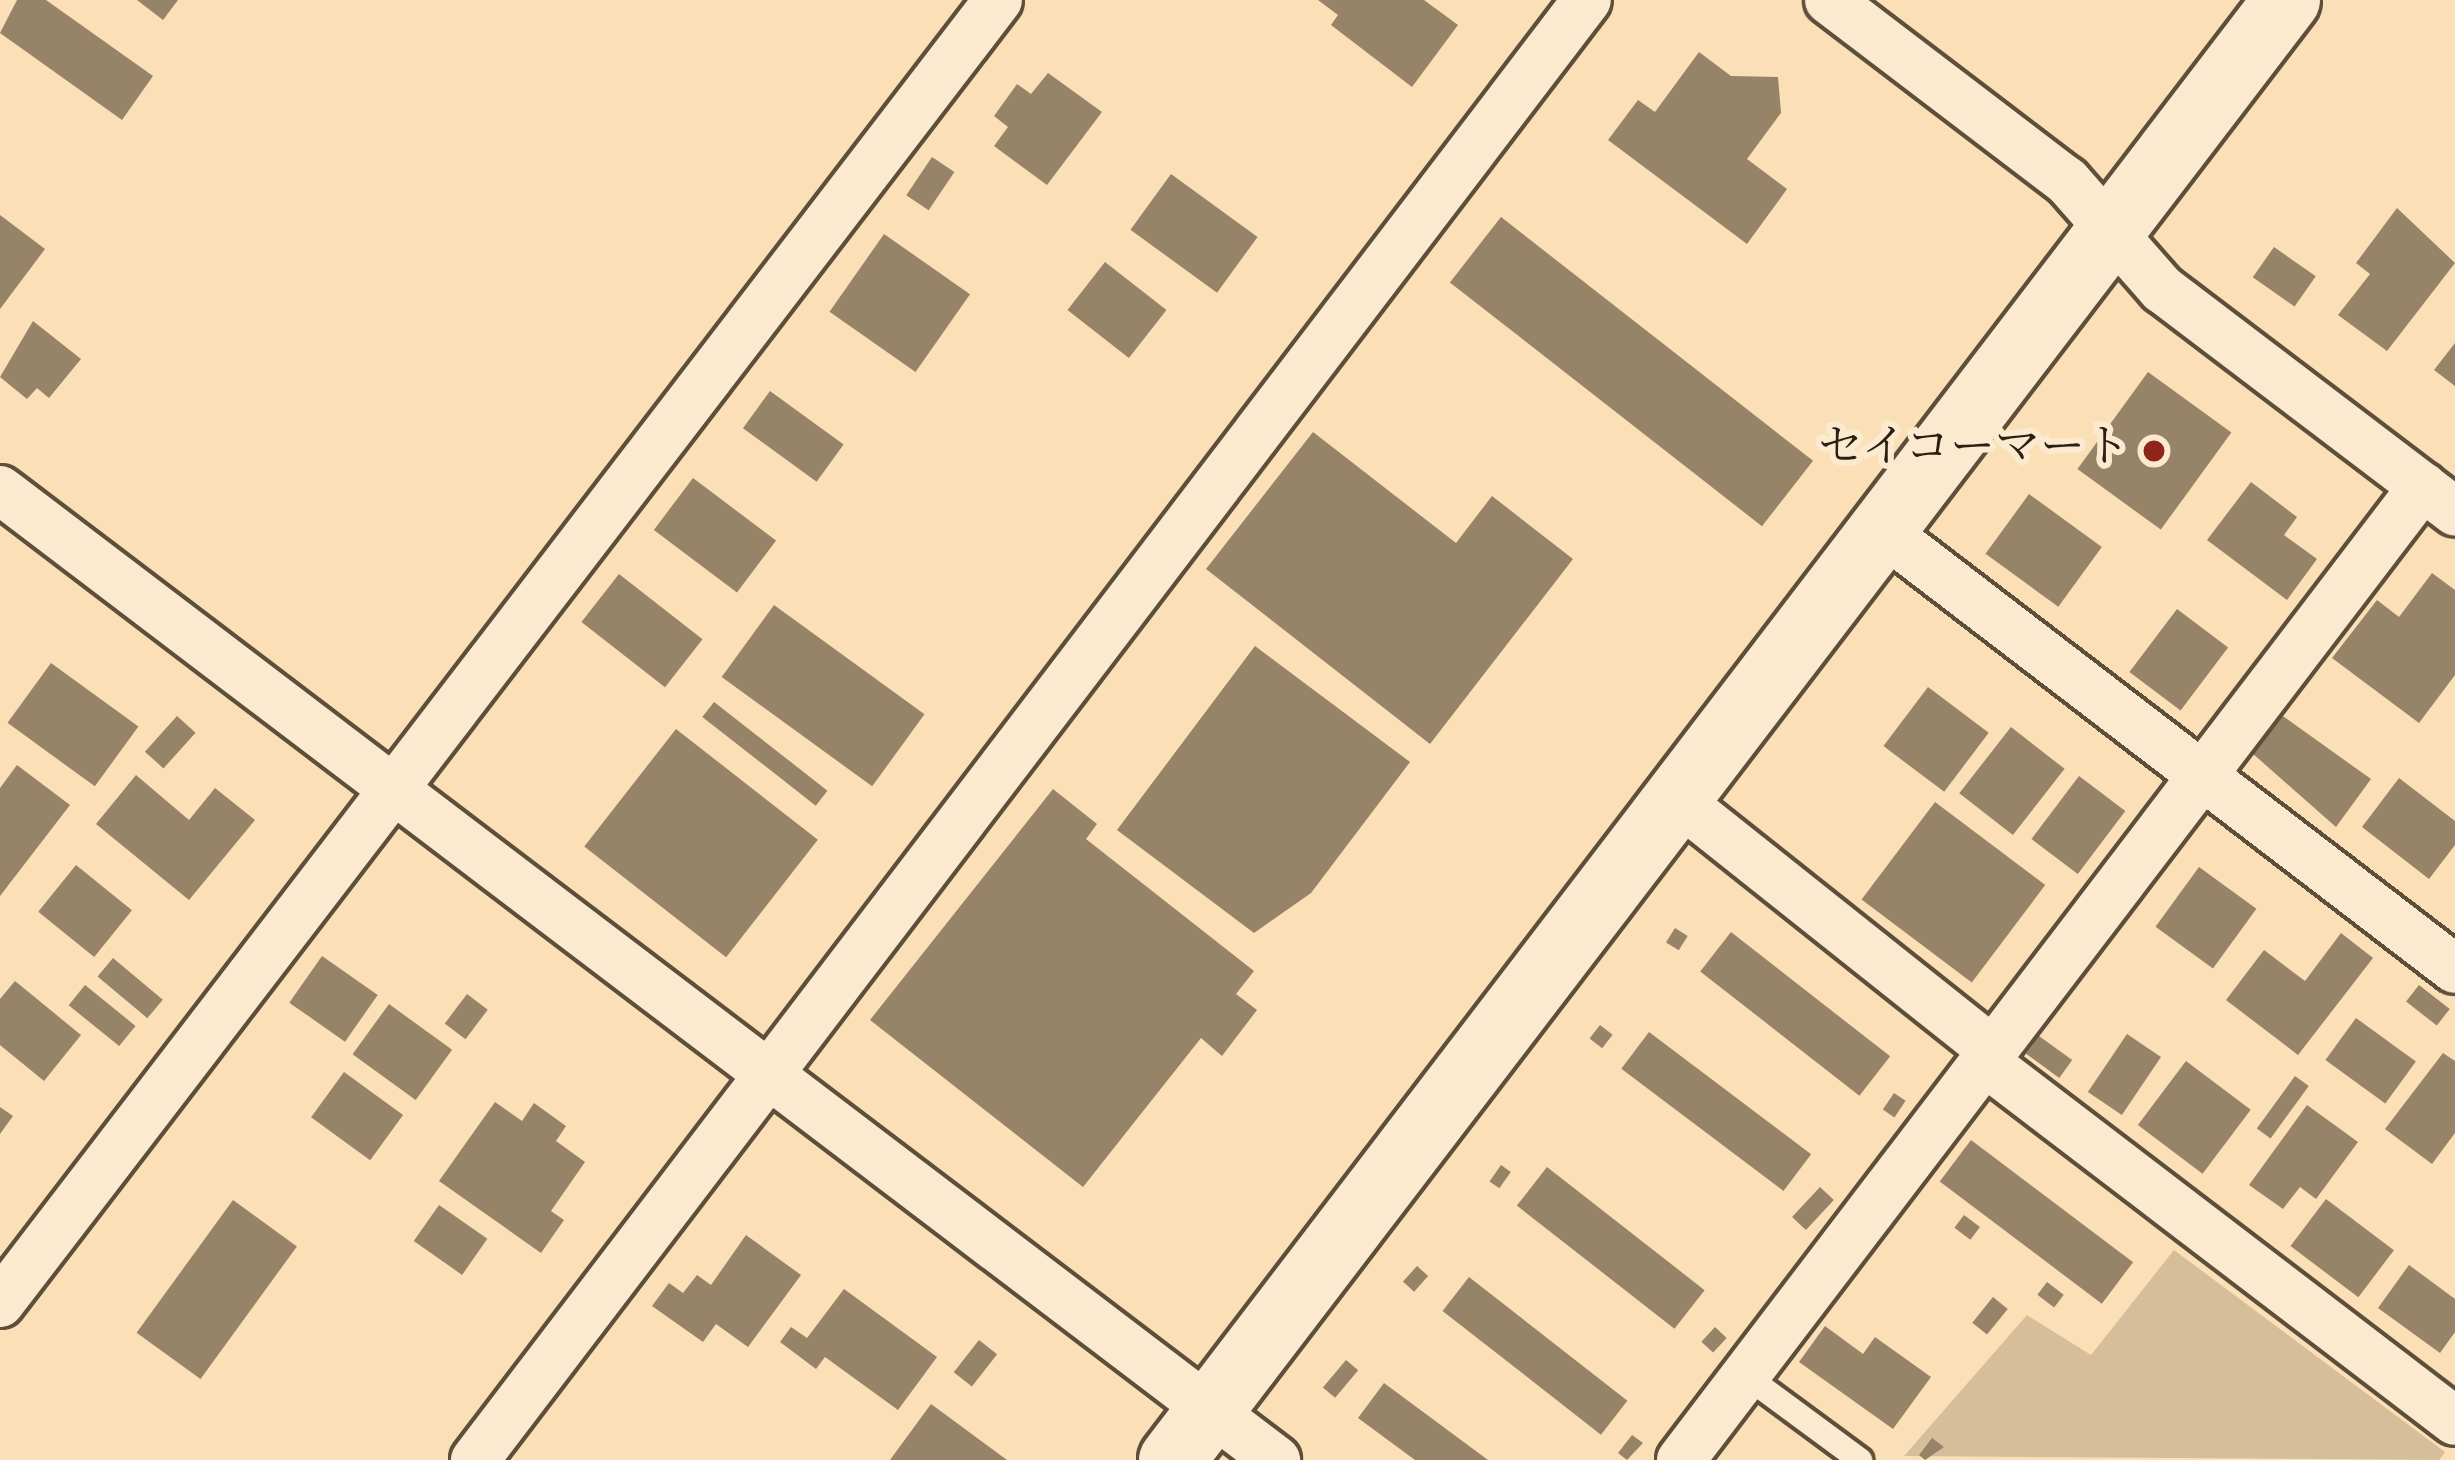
<!DOCTYPE html>
<html>
<head>
<meta charset="utf-8">
<style>
  body { margin:0 }
  #map { position:relative; width:2455px; height:1460px; overflow:hidden; background:#fbdfb7; font-family:"Sorts Mill Goudy","Noto Serif JP",serif }
  div>[style] { position:absolute }
  [style*='--x'] { left:calc(var(--x)*1px); top:calc(var(--y)*1px); width:calc(var(--w)*1px); rotate:calc(var(--a)*1deg) }
  .green>* { inset:0; background:#d7be9b }
  .building>* { inset:0; background:#978367; transform-origin:0 0 }
  .roads { filter:drop-shadow(3px 0 #5e4f3a) drop-shadow(-3px 0 #5e4f3a) drop-shadow(0 3px #5e4f3a) drop-shadow(0 -3px #5e4f3a) }
  .lane>* { height:24px; margin:-12px; padding:0 12px; transform-origin:12px; border-radius:12px; background:#fcead0 }
  .street>* { height:48px; margin:-24px; padding:0 24px; transform-origin:24px; border-radius:24px; background:#fcead0 }
  .secondary>* { height:66px; margin:-33px; padding:0 33px; transform-origin:33px; border-radius:33px; background:#fcead0 }
  .dots>* { width:33px; height:33px; translate:-50% -50%; box-sizing:border-box; border:6px solid #fcead0; border-radius:50% }
  span { translate:-50% -50%; white-space:nowrap; text-align:center; line-height:1.15; -webkit-text-stroke:12px #fcead0; paint-order:stroke }
  .poi-label { font-size:45px; color:#2a1f11 }
  .right { translate:-100% -50%; text-align:right }
</style>
</head>
<body>
<div id="map">
  <div class="green">
    <div style="clip-path:polygon(2174px 1250px,2445px 1452px,2439px 1460px,1904px 1456px,2027px 1315px,2091px 1355px)"></div>
  </div>
  <div class="building">
    <div style="clip-path:polygon(17px 0,46px 0,153px 76px,122px 120px,0 33px)"></div>
    <div style="clip-path:polygon(137px 0,178px 0,163px 20px)"></div>
    <div style="clip-path:polygon(1318px 0,1424px 0,1458px 25px,1412px 87px,1331px 25px,1338px 15px)"></div>
    <div style="clip-path:polygon(1699px 52px,1731px 76px,1778px 77px,1781px 113px,1747px 159px,1787px 189px,1747px 244px,1608px 140px,1638px 100px,1655px 112px)"></div>
    <div style="clip-path:polygon(1048px 73px,1102px 112px,1047px 185px,994px 146px,1008px 127px,994px 116px,1017px 84px,1031px 94px)"></div>
    <div style="left:932px;top:157px;width:27px;height:46px;rotate:34deg"></div>
    <div style="left:1171px;top:174px;width:107px;height:69px;rotate:36deg"></div>
    <div style="clip-path:polygon(2397px 208px,2455px 263px,2387px 351px,2338px 315px,2370px 274px,2356px 263px)"></div>
    <div style="clip-path:polygon(0 215px,45px 249px,0 309px)"></div>
    <div style="left:1501px;top:217px;width:396px;height:83px;rotate:38deg"></div>
    <div style="left:884px;top:234px;width:105px;height:95px;rotate:35deg"></div>
    <div style="left:2274px;top:247px;width:51px;height:37px;rotate:35deg"></div>
    <div style="left:1105px;top:262px;width:78px;height:61px;rotate:38deg"></div>
    <div style="clip-path:polygon(33px 321px,81px 359px,49px 398px,37px 388px,27px 399px,0 377px)"></div>
    <div style="clip-path:polygon(2455px 343px,2455px 386px,2434px 370px)"></div>
    <div style="left:2148px;top:372px;width:103px;height:120px;rotate:36deg"></div>
    <div style="left:770px;top:391px;width:91px;height:46px;rotate:36deg"></div>
    <div style="clip-path:polygon(1313px 432px,1456px 543px,1492px 496px,1573px 559px,1430px 744px,1206px 569px)"></div>
    <div style="left:693px;top:478px;width:104px;height:65px;rotate:37deg"></div>
    <div style="clip-path:polygon(2251px 482px,2297px 517px,2284px 535px,2317px 559px,2287px 600px,2207px 540px)"></div>
    <div style="left:2029px;top:494px;width:90px;height:74px;rotate:36deg"></div>
    <div style="clip-path:polygon(2432px 573px,2455px 590px,2455px 675px,2419px 723px,2332px 658px,2377px 600px,2399px 617px)"></div>
    <div style="left:619px;top:574px;width:106px;height:61px;rotate:38deg"></div>
    <div style="left:774px;top:605px;width:186px;height:89px;rotate:36deg"></div>
    <div style="left:2177px;top:609px;width:64px;height:79px;rotate:37deg"></div>
    <div style="clip-path:polygon(1255px 646px,1410px 762px,1311px 893px,1254px 933px,1117px 830px)"></div>
    <div style="left:51px;top:663px;width:108px;height:74px;rotate:36deg"></div>
    <div style="left:1928px;top:687px;width:76px;height:74px;rotate:37deg"></div>
    <div style="left:714px;top:702px;width:144px;height:19px;rotate:38deg"></div>
    <div style="clip-path:polygon(2280px 714px,2371px 779px,2336px 827px,2252px 753px)"></div>
    <div style="left:177px;top:716px;width:25px;height:48px;rotate:42deg"></div>
    <div style="left:2011px;top:727px;width:68px;height:84px;rotate:38deg"></div>
    <div style="left:676px;top:729px;width:180px;height:149px;rotate:38deg"></div>
    <div style="clip-path:polygon(17px 765px,70px 805px,0 896px,0 788px)"></div>
    <div style="clip-path:polygon(136px 775px,189px 820px,215px 788px,255px 820px,189px 900px,96px 824px)"></div>
    <div style="left:2079px;top:776px;width:58px;height:79px;rotate:37deg"></div>
    <div style="clip-path:polygon(2399px 778px,2455px 821px,2455px 845px,2429px 879px,2362px 827px)"></div>
    <div style="clip-path:polygon(1053px 789px,1097px 824px,1086px 839px,1254px 971px,1236px 994px,1257px 1010px,1222px 1056px,1201px 1038px,1083px 1187px,870px 1020px)"></div>
    <div style="left:1935px;top:802px;width:138px;height:122px;rotate:37deg"></div>
    <div style="left:76px;top:865px;width:72px;height:60px;rotate:39deg"></div>
    <div style="left:2199px;top:867px;width:71px;height:74px;rotate:36deg"></div>
    <div style="left:1675px;top:928px;width:15px;height:17px;rotate:32deg"></div>
    <div style="left:1731px;top:932px;width:202px;height:50px;rotate:38deg"></div>
    <div style="clip-path:polygon(2341px 933px,2373px 958px,2298px 1055px,2226px 1000px,2264px 950px,2305px 981px)"></div>
    <div style="left:322px;top:956px;width:68px;height:57px;rotate:35deg"></div>
    <div style="left:113px;top:958px;width:65px;height:24px;rotate:40deg"></div>
    <div style="clip-path:polygon(15px 981px,81px 1035px,44px 1081px,0 1045px,0 999px)"></div>
    <div style="left:85px;top:985px;width:65px;height:26px;rotate:39deg"></div>
    <div style="left:2419px;top:985px;width:39px;height:21px;rotate:38deg"></div>
    <div style="left:467px;top:994px;width:26px;height:37px;rotate:37deg"></div>
    <div style="left:389px;top:1004px;width:78px;height:62px;rotate:36deg"></div>
    <div style="left:2356px;top:1018px;width:74px;height:52px;rotate:36deg"></div>
    <div style="left:1600px;top:1025px;width:16px;height:17px;rotate:38deg"></div>
    <div style="left:1649px;top:1032px;width:203px;height:46px;rotate:37deg"></div>
    <div style="left:2127px;top:1034px;width:41px;height:70px;rotate:34deg"></div>
    <div style="left:2039px;top:1036px;width:41px;height:22px;rotate:36deg"></div>
    <div style="clip-path:polygon(2443px 1053px,2455px 1061px,2455px 1133px,2432px 1164px,2385px 1129px)"></div>
    <div style="left:2186px;top:1061px;width:81px;height:80px;rotate:37deg"></div>
    <div style="left:344px;top:1072px;width:73px;height:56px;rotate:36deg"></div>
    <div style="left:2295px;top:1076px;width:17px;height:65px;rotate:36deg"></div>
    <div style="left:1894px;top:1093px;width:14px;height:20px;rotate:34deg"></div>
    <div style="clip-path:polygon(495px 1102px,522px 1121px,534px 1103px,566px 1126px,556px 1141px,585px 1162px,551px 1211px,564px 1220px,541px 1253px,439px 1181px)"></div>
    <div style="clip-path:polygon(2307px 1105px,2358px 1142px,2316px 1199px,2300px 1187px,2283px 1209px,2249px 1185px)"></div>
    <div style="clip-path:polygon(0 1107px,13px 1116px,0 1134px)"></div>
    <div style="left:1971px;top:1140px;width:203px;height:52px;rotate:37deg"></div>
    <div style="left:1501px;top:1165px;width:12px;height:20px;rotate:35deg"></div>
    <div style="left:1547px;top:1167px;width:200px;height:49px;rotate:38deg"></div>
    <div style="left:1820px;top:1187px;width:19px;height:41px;rotate:43deg"></div>
    <div style="left:2326px;top:1199px;width:85px;height:59px;rotate:37deg"></div>
    <div style="left:233px;top:1200px;width:79px;height:164px;rotate:36deg"></div>
    <div style="left:439px;top:1205px;width:59px;height:44px;rotate:35deg"></div>
    <div style="left:1964px;top:1215px;width:20px;height:16px;rotate:37deg"></div>
    <div style="clip-path:polygon(746px 1235px,801px 1275px,748px 1347px,716px 1324px,703px 1342px,652px 1306px,669px 1283px,683px 1293px,697px 1275px,711px 1285px)"></div>
    <div style="clip-path:polygon(2409px 1265px,2455px 1299px,2455px 1332px,2440px 1353px,2378px 1308px)"></div>
    <div style="left:1417px;top:1266px;width:15px;height:21px;rotate:42deg"></div>
    <div style="left:1469px;top:1277px;width:201px;height:43px;rotate:38deg"></div>
    <div style="left:2047px;top:1282px;width:21px;height:16px;rotate:37deg"></div>
    <div style="clip-path:polygon(844px 1289px,937px 1357px,898px 1410px,825px 1357px,816px 1369px,780px 1342px,791px 1327px,807px 1338px)"></div>
    <div style="left:1993px;top:1297px;width:19px;height:33px;rotate:39deg"></div>
    <div style="clip-path:polygon(1825px 1326px,1863px 1354px,1875px 1337px,1931px 1377px,1893px 1429px,1799px 1362px)"></div>
    <div style="left:1715px;top:1327px;width:16px;height:20px;rotate:43deg"></div>
    <div style="left:979px;top:1340px;width:23px;height:41px;rotate:38deg"></div>
    <div style="left:1346px;top:1360px;width:16px;height:36px;rotate:40deg"></div>
    <div style="clip-path:polygon(1384px 1383px,1488px 1460px,1415px 1460px,1358px 1418px)"></div>
    <div style="clip-path:polygon(931px 1404px,1007px 1460px,890px 1460px)"></div>
    <div style="clip-path:polygon(1632px 1435px,1643px 1443px,1627px 1460px,1618px 1453px)"></div>
    <div style="clip-path:polygon(1932px 1438px,1944px 1447px,1925px 1460px,1919px 1455px)"></div>
  </div>
  <div class="roads">
    <div class="lane">
      <div style="--x:1746;--y:1376;--w:142;--a:36.4"></div>
    </div>
    <div class="street">
      <div style="--x:1829;--y:0;--w:299;--a:37.3"></div>
      <div style="--x:2067;--y:181;--w:144;--a:48.7"></div>
      <div style="--x:2162;--y:289;--w:368;--a:37.2"></div>
      <div style="--x:0;--y:490;--w:1603;--a:37.24"></div>
      <div style="--x:1883;--y:531;--w:720;--a:37.44"></div>
      <div style="--x:1679;--y:801;--w:401;--a:38.5"></div>
      <div style="--x:1985;--y:1062;--w:591;--a:37.37"></div>
      <div style="--x:0;--y:1303;--w:1641;--a:-52.55"></div>
      <div style="--x:475;--y:1460;--w:1835;--a:-52.71"></div>
      <div style="--x:1681;--y:1460;--w:1224;--a:-52.7"></div>
    </div>
    <div class="secondary">
      <div style="--x:1172;--y:1460;--w:1837;--a:-52.63"></div>
    </div>
  </div>
  <div class="dots">
    <div style="left:2154px;top:451px;background:#8f2418"></div>
  </div>
  <div class="poi-label">
    <span class="right" style="left:2130px;top:451px">セイコーマート</span>
  </div>
</div>
</body>
</html>
